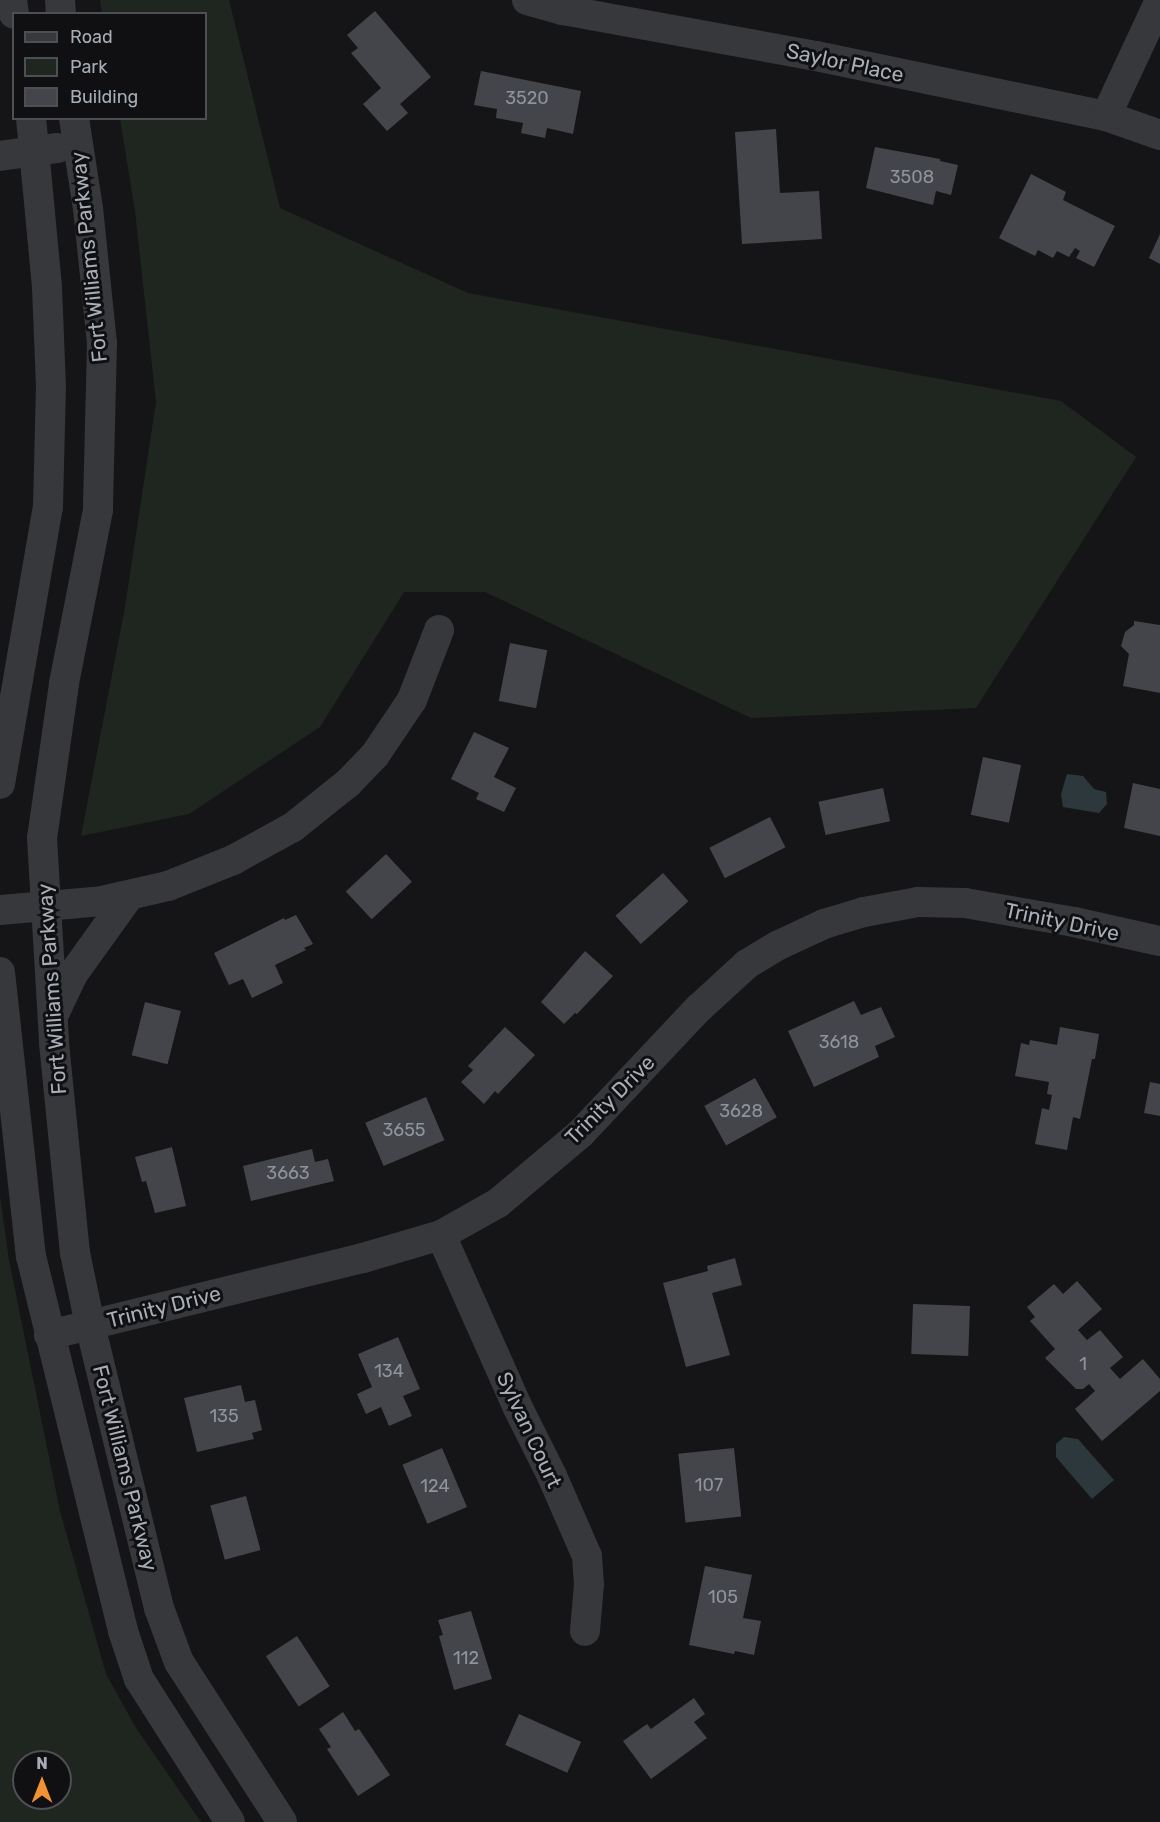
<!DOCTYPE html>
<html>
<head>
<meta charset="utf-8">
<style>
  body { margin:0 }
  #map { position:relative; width:1160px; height:1822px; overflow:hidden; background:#151517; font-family:Rubik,sans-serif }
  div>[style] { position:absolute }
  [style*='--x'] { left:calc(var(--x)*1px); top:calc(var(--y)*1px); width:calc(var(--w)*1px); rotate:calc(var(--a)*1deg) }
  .green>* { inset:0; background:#1f261f }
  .water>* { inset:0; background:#2d383c }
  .building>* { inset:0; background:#44454a; transform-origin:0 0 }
  .minor>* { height:30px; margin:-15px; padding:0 15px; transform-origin:15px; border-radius:15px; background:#36383c }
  span { translate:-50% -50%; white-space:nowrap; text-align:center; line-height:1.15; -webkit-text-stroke:6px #101012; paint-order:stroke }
  .number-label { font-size:18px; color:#8e949c }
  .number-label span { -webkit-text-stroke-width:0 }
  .street-label { font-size:21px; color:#a7aeb7 }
  .legend { position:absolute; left:12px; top:12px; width:195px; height:108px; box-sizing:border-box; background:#101012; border:2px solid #4c4f54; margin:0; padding:8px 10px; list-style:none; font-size:18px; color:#a7aeb7 }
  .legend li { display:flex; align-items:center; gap:12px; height:30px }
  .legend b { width:30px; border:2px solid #4c4f54 }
  .north { position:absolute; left:12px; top:1750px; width:60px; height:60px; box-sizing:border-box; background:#101012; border:2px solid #4c4f54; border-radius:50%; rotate:0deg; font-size:16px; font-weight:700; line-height:24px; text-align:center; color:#a7aeb7 }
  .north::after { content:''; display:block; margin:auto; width:21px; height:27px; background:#ef9234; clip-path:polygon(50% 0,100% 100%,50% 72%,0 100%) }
</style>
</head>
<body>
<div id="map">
  <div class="green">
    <div style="clip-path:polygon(100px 0,229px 0,280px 208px,468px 293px,1061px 401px,1136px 457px,976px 708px,751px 718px,485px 592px,404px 592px,320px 727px,189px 814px,81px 836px,125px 607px,156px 402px,135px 211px,120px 119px,206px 118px,206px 14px,102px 13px)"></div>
    <div style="clip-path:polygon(evenodd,0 1196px,9px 1260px,60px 1511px,106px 1674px,136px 1728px,201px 1822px,0 1822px,0 1196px,24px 1762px,60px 1762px,60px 1798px,24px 1798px,24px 1762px)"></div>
  </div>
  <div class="water">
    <div style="clip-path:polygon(1067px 774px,1083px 776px,1094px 789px,1106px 792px,1107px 804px,1099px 813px,1063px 807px,1061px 794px)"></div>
    <div style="clip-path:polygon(1064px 1437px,1078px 1439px,1114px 1480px,1092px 1499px,1056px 1457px,1056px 1444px)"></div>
  </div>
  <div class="building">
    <div style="clip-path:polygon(375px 11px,431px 77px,400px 104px,408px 113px,387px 131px,363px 104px,381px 88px,351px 53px,358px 48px,347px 35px)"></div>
    <div style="clip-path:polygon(481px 71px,581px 91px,573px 134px,547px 128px,545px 138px,521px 133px,523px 123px,496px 118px,497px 109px,474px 105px)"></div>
    <div style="clip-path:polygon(776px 129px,780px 193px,819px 191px,822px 239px,742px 244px,735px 132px)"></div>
    <div style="clip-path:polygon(875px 147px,940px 159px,940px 161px,958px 165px,951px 195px,936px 191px,933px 205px,866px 188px)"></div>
    <div style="clip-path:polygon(1031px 174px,1066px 192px,1063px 200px,1115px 226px,1094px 267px,1076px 258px,1080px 251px,1075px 248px,1069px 257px,1057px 251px,1053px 258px,1038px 250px,1035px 256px,999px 238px)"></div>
    <div style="clip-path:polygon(1160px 234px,1160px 264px,1149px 258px)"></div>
    <div style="clip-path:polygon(1134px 621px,1160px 625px,1160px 693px,1123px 686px,1129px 654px,1121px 646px,1125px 632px,1134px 625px)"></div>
    <div style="left:510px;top:643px;width:38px;height:59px;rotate:11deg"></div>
    <div style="clip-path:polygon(474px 732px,509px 748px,494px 777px,516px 788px,504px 812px,476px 799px,479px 793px,451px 779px)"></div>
    <div style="left:983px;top:757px;width:39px;height:59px;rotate:12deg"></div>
    <div style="clip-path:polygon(1133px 783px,1160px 789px,1160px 836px,1124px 828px)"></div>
    <div style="left:883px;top:788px;width:34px;height:66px;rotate:78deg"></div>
    <div style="left:770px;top:817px;width:34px;height:68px;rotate:63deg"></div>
    <div style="left:386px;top:854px;width:38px;height:55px;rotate:47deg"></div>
    <div style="left:663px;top:873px;width:38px;height:64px;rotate:48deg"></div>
    <div style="clip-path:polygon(296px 915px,313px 944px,304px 948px,306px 950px,275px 965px,283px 983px,252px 998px,243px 979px,229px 985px,214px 953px,284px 918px,285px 920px)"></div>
    <div style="clip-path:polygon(585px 951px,613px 976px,577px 1014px,575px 1013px,564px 1024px,541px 1002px)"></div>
    <div style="clip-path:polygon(854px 1001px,861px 1015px,881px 1007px,895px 1037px,875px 1046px,879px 1057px,814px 1087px,788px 1031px)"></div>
    <div style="left:145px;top:1002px;width:37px;height:55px;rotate:14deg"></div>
    <div style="clip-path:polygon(505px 1027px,535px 1055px,498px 1094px,495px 1091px,484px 1104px,461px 1082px,473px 1070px,468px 1066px)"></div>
    <div style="clip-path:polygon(1060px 1027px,1099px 1034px,1095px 1059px,1092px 1059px,1080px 1119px,1073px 1117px,1067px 1150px,1035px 1144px,1042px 1108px,1049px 1110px,1052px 1095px,1047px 1094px,1049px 1082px,1015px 1076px,1021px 1043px,1029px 1045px,1030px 1040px,1057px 1045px)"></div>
    <div style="left:755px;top:1078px;width:45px;height:58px;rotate:61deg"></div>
    <div style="clip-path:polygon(1150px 1082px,1160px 1084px,1160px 1116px,1144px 1113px)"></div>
    <div style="left:426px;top:1097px;width:47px;height:66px;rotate:67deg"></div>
    <div style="clip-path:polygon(172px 1147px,186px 1206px,155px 1213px,146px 1181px,142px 1182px,135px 1157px)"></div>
    <div style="clip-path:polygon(312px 1149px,315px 1162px,328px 1159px,334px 1181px,251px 1201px,243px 1166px)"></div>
    <div style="clip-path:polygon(735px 1258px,742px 1285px,712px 1293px,730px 1355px,686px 1367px,663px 1283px,708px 1271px,707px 1266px)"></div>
    <div style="clip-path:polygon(1077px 1281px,1102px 1309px,1078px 1330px,1087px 1340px,1100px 1330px,1123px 1357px,1110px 1368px,1120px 1379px,1143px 1359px,1160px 1379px,1160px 1391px,1102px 1441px,1075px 1409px,1095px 1391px,1089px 1384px,1083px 1389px,1076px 1389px,1045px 1358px,1055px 1349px,1030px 1321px,1035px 1317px,1027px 1307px,1054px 1284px,1063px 1294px)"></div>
    <div style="left:913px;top:1304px;width:57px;height:50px;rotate:2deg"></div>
    <div style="clip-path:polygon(398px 1337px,420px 1389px,403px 1396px,412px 1416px,389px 1426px,381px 1407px,366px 1414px,357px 1394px,372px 1387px,358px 1354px)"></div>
    <div style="clip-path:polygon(241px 1385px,245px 1402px,255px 1400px,262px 1430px,252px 1433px,254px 1439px,197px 1452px,184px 1398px)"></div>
    <div style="left:442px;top:1448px;width:64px;height:43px;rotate:67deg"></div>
    <div style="left:734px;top:1448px;width:69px;height:56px;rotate:84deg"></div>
    <div style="left:246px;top:1496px;width:56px;height:37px;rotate:75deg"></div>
    <div style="clip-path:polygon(705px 1566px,752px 1575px,743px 1618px,761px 1621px,754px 1655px,735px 1651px,734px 1654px,689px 1645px)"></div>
    <div style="clip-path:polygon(471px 1611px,492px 1679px,454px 1690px,439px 1636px,443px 1635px,438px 1620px)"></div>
    <div style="left:297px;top:1636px;width:60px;height:37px;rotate:57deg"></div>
    <div style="clip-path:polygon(694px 1698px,705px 1714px,694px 1722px,707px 1738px,651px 1779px,623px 1741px,647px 1724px,651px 1729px)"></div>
    <div style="clip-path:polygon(343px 1712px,355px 1731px,359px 1729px,390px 1775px,358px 1796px,327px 1749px,331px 1747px,319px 1729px)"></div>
    <div style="left:519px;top:1714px;width:68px;height:34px;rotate:24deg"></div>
  </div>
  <div class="minor">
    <div style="--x:12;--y:0;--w:14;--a:82"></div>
    <div style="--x:60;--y:0;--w:14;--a:86"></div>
    <div style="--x:527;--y:0;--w:37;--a:16"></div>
    <div style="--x:563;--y:10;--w:257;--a:10.3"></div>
    <div style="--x:816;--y:56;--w:296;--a:11.7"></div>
    <div style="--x:1106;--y:116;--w:57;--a:19.4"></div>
    <div style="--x:1106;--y:116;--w:128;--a:-65"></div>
    <div style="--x:74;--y:118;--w:91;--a:81.2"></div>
    <div style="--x:88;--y:208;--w:136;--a:84.1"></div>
    <div style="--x:102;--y:343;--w:167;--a:91.4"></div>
    <div style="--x:98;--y:510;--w:177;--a:101.1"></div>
    <div style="--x:64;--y:684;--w:156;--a:98.1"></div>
    <div style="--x:42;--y:838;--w:205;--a:86.6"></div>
    <div style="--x:54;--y:1043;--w:211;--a:84.3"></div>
    <div style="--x:75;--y:1253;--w:74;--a:78.2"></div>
    <div style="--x:90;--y:1325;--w:291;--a:76.3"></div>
    <div style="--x:159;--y:1608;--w:58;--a:69.7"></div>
    <div style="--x:179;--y:1662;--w:190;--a:57.2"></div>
    <div style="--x:0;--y:156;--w:58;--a:-8"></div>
    <div style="--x:0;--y:784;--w:281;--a:-80.2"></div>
    <div style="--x:48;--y:507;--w:120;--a:-88.6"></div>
    <div style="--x:51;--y:387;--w:100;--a:-92.3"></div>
    <div style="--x:47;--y:287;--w:170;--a:-95.4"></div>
    <div style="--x:0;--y:910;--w:102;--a:-5"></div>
    <div style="--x:102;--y:901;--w:68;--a:-12.8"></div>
    <div style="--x:168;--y:886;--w:70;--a:-21.8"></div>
    <div style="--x:233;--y:860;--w:68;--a:-28.8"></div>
    <div style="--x:293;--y:827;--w:70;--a:-38.7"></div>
    <div style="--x:348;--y:783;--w:39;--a:-46"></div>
    <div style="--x:375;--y:755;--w:66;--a:-56.1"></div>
    <div style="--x:412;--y:700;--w:75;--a:-68.9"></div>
    <div style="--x:0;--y:972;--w:286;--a:83.8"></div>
    <div style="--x:31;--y:1256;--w:386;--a:76.2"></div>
    <div style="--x:123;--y:1631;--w:51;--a:71.6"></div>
    <div style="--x:139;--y:1679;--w:169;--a:57.5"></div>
    <div style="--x:54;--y:1014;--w:44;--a:-64.6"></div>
    <div style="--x:73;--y:974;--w:96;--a:-54.3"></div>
    <div style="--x:441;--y:1235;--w:187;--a:66"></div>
    <div style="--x:517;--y:1406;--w:78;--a:63.4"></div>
    <div style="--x:552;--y:1476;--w:87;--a:66.4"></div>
    <div style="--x:587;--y:1556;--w:28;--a:86"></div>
    <div style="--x:589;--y:1584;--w:47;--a:94.9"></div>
    <div style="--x:49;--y:1335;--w:323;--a:-13.8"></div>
    <div style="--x:363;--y:1258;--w:81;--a:-16.4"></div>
    <div style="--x:441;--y:1235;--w:65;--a:-29.3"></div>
    <div style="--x:498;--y:1203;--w:109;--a:-40.1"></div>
    <div style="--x:581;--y:1133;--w:172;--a:-46.7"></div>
    <div style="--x:699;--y:1008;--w:65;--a:-42.5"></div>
    <div style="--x:747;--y:964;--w:37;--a:-31"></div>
    <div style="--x:779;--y:945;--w:50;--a:-25"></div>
    <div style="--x:824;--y:924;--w:42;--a:-16.7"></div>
    <div style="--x:864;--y:912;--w:55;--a:-10.5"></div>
    <div style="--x:918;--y:902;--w:47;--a:1.2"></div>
    <div style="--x:965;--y:903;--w:111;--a:9.9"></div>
    <div style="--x:1074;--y:922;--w:88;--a:12.5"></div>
  </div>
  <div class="number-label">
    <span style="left:527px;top:98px">3520</span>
    <span style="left:912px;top:177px">3508</span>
    <span style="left:839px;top:1042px">3618</span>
    <span style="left:741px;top:1111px">3628</span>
    <span style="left:404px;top:1130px">3655</span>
    <span style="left:288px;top:1173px">3663</span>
    <span style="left:1083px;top:1364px">1</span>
    <span style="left:389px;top:1371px">134</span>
    <span style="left:224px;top:1416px">135</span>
    <span style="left:709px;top:1485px">107</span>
    <span style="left:435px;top:1486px">124</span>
    <span style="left:723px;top:1597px">105</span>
    <span style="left:466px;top:1658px">112</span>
  </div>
  <div class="street-label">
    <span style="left:845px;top:63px;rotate:12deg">Saylor Place</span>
    <span style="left:89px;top:257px;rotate:-96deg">Fort Williams Parkway</span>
    <span style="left:1062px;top:922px;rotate:12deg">Trinity Drive</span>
    <span style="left:52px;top:989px;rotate:-94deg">Fort Williams Parkway</span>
    <span style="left:610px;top:1100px;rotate:-45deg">Trinity Drive</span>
    <span style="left:164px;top:1307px;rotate:-14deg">Trinity Drive</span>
    <span style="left:529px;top:1430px;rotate:65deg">Sylvan Court</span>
    <span style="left:125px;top:1468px;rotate:76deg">Fort Williams Parkway</span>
  </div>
  <ul class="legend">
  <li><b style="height:8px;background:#36383c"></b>Road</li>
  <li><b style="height:16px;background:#1f261f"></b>Park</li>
  <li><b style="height:16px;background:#44454a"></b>Building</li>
  </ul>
  <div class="north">N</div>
</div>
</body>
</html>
